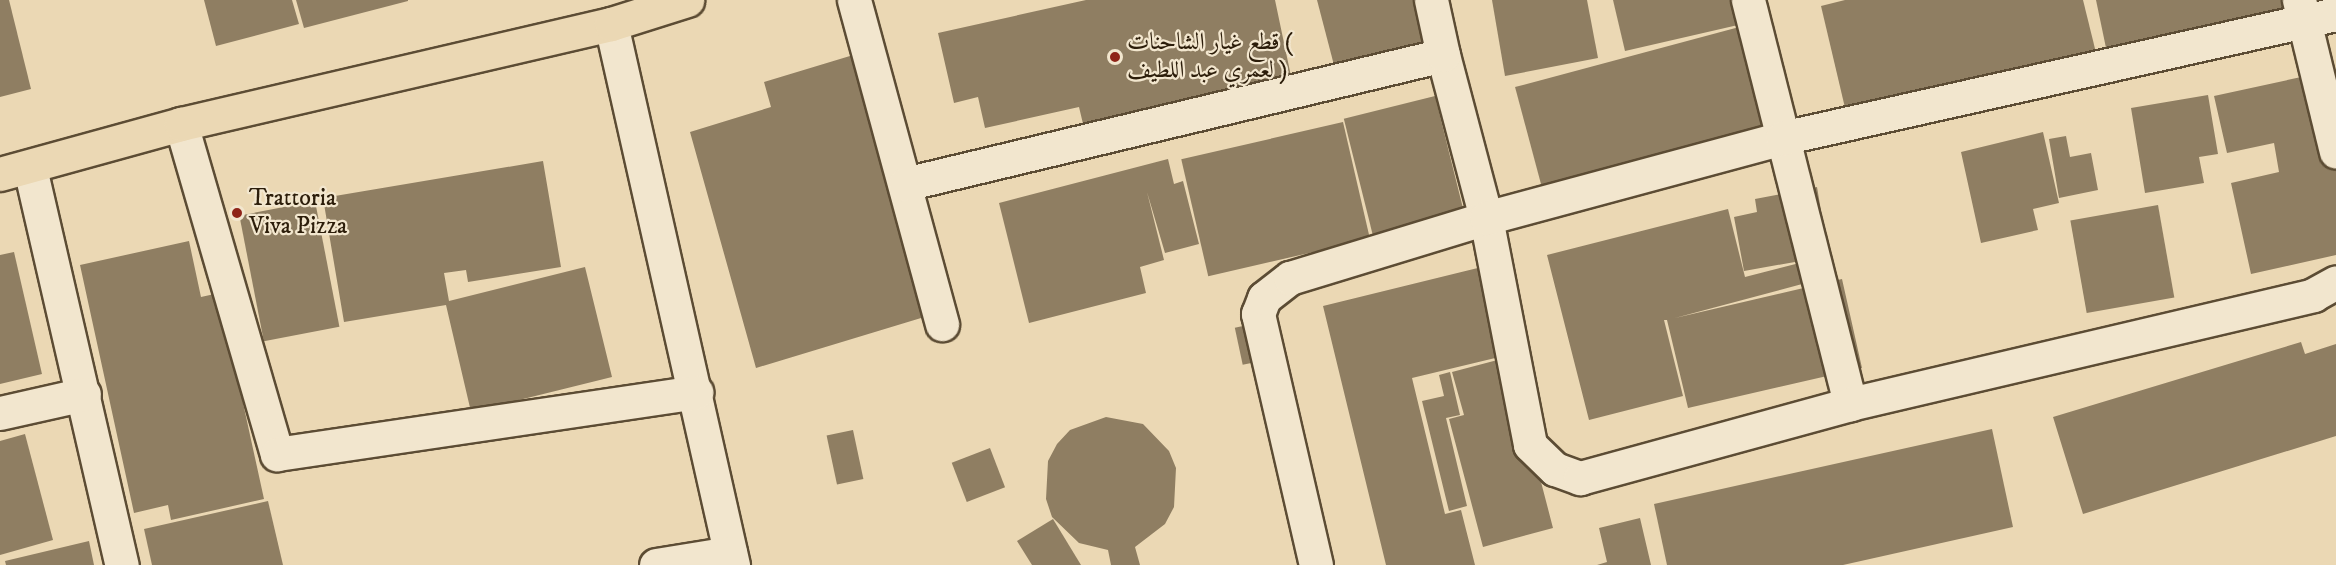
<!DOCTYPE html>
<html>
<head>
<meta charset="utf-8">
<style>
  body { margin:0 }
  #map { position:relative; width:2336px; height:565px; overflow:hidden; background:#ebd8b4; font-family:"IM FELL DW Pica",Amiri,serif }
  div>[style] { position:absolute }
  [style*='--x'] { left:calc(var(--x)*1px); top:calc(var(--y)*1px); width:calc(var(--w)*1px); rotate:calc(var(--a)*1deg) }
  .building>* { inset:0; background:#8f7e62; transform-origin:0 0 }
  .roads { filter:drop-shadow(2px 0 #5c4c34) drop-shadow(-2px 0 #5c4c34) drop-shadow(0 2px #5c4c34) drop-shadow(0 -2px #5c4c34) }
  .minor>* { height:33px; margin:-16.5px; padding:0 16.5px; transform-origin:16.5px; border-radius:16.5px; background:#f2e6ce }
  .major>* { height:33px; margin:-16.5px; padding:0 16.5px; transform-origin:16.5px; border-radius:16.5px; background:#ebd8b4 }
  .dots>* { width:16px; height:16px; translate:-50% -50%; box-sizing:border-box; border:3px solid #f2e6ce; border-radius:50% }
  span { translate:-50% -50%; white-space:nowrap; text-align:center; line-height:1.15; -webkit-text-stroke:4.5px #f2e6ce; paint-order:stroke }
  .poi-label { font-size:24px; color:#2c1d0a }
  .left { translate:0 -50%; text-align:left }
</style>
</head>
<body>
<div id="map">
  <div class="building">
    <div style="clip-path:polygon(0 0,9px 0,31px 89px,0 97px)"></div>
    <div style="clip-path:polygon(204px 0,292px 0,299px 24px,216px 46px)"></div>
    <div style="clip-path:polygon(296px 0,408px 0,408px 1px,304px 28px)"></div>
    <div style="clip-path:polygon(1086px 0,1275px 0,1292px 81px,1084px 128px,1079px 107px,985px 128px,978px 97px,954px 103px,938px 33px)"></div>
    <div style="clip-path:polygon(1317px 0,1440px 0,1450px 40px,1335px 69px)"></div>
    <div style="clip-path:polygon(1492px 0,1587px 0,1598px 58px,1505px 76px)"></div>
    <div style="clip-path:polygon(1613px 0,1733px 0,1738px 25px,1625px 51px)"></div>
    <div style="clip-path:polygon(1845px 0,2083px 0,2100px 69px,1850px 129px,1821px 6px)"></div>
    <div style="clip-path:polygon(2096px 0,2299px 0,2304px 26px,2110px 67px)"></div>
    <div style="left:1743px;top:26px;width:123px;height:236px;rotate:75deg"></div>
    <div style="clip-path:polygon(883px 46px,909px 132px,903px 134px,954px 308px,756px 368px,690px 132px,771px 107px,764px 82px)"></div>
    <div style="clip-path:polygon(2329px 71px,2336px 102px,2336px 255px,2251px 274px,2231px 183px,2279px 172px,2274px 143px,2227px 153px,2214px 96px)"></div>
    <div style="clip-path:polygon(2208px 95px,2218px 154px,2199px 157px,2204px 183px,2145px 193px,2131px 108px)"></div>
    <div style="left:1435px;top:96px;width:125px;height:94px;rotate:76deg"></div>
    <div style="left:1343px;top:122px;width:120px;height:166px;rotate:77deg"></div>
    <div style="clip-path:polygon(2043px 132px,2059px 203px,2033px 209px,2038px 230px,1981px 243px,1961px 152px)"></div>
    <div style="clip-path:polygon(2066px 136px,2070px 157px,2091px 153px,2098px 190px,2059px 198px,2049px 139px)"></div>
    <div style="clip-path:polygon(1168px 159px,1174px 184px,1183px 181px,1199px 244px,1165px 253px,1147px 192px,1164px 260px,1140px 267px,1146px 293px,1029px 323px,999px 203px)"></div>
    <div style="clip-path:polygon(543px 161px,561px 267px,468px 282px,466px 270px,444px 273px,449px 301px,585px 267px,612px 377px,471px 412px,446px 305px,344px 322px,323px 198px)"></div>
    <div style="clip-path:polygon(1817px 187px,1832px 276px,1675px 318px,1842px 279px,1862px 368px,1688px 408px,1667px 320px,1664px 320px,1683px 396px,1589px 420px,1547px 255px,1728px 209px,1745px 277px,1823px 257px,1744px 271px,1734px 217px,1757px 212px,1755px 199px)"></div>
    <div style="left:315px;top:201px;width:128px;height:77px;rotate:79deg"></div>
    <div style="left:2158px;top:205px;width:94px;height:89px;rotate:80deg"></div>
    <div style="clip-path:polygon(189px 241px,201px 297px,219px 293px,264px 499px,171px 520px,168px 505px,134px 513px,80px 265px)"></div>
    <div style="clip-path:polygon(14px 252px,42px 374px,0 384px,0 255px)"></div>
    <div style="clip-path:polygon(1494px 264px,1516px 353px,1412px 378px,1445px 514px,1461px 510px,1475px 565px,1386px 565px,1323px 306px)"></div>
    <div style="left:1271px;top:320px;width:38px;height:37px;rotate:78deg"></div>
    <div style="clip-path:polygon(2301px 342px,2305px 354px,2336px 344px,2336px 436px,2083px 514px,2053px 417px)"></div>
    <div style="clip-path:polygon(1524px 353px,1544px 428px,1528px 432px,1553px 528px,1483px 547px,1449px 419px,1464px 415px,1452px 372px)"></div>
    <div style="clip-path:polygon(1450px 372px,1460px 415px,1446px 418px,1467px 506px,1449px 511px,1422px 401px,1444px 396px,1439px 375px)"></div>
    <div style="clip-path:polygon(1106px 417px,1143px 424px,1169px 451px,1176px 468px,1174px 507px,1165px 524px,1135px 547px,1140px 565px,1111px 565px,1108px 550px,1079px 543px,1052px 517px,1046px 499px,1048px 461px,1057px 444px,1070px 430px)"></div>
    <div style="clip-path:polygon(1992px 429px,2013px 527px,1843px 565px,1667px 565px,1654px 504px)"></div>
    <div style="left:853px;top:430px;width:50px;height:27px;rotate:78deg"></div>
    <div style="clip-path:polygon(25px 434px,53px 540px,0 555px,0 441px)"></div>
    <div style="left:990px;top:448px;width:42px;height:41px;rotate:69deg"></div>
    <div style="clip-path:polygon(268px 501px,283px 565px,152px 565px,144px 529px)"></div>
    <div style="clip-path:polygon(1640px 518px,1651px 565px,1597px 565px,1607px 562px,1599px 528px)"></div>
    <div style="clip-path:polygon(1053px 519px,1081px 565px,1032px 565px,1017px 541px)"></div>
    <div style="clip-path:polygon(89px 541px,94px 565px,6px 565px,5px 561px)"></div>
  </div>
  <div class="roads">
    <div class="minor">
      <div style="--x:854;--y:0;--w:336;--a:74.8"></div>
      <div style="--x:1748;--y:0;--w:417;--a:75.8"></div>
      <div style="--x:2299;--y:0;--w:156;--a:76.3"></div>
      <div style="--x:611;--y:24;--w:555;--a:77.29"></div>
      <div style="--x:1443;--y:55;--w:169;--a:75.2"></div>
      <div style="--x:1486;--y:218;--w:231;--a:79"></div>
      <div style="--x:1530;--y:445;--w:35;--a:44"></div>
      <div style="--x:1555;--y:469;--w:27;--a:20"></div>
      <div style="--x:1580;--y:478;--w:280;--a:-15.3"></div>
      <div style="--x:1850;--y:404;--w:476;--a:-13.2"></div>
      <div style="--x:2313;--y:295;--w:26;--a:-29"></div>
      <div style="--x:181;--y:124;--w:344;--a:73.8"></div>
      <div style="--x:277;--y:454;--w:424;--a:-8.4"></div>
      <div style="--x:30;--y:168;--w:408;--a:77"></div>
      <div style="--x:905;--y:184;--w:553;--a:-13.48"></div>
      <div style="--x:1443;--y:55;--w:56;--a:-102.3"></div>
      <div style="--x:0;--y:413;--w:86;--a:-12.7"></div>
      <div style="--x:656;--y:565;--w:75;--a:-9.2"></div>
      <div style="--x:1316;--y:565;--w:258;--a:-103"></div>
      <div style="--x:1258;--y:314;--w:17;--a:-69"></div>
      <div style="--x:1264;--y:298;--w:33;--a:-38"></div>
      <div style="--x:1290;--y:278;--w:205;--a:-17"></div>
      <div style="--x:1486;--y:218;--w:307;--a:-15.1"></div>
      <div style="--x:1782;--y:138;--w:568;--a:-12.62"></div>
    </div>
    <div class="major">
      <div style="--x:0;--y:174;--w:188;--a:-15.4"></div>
      <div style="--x:181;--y:124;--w:441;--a:-13.1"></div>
      <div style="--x:611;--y:24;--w:80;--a:-17.5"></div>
    </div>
  </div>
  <div class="dots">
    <div style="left:1115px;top:57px;background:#8f2418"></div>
    <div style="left:237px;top:213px;background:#8f2418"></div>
  </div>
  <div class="poi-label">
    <span class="left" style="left:1127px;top:57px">قطع غيار الشاحنات (<br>لعمري عبد اللطيف )</span>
    <span class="left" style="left:249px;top:213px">Trattoria<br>Viva Pizza</span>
  </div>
</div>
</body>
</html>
